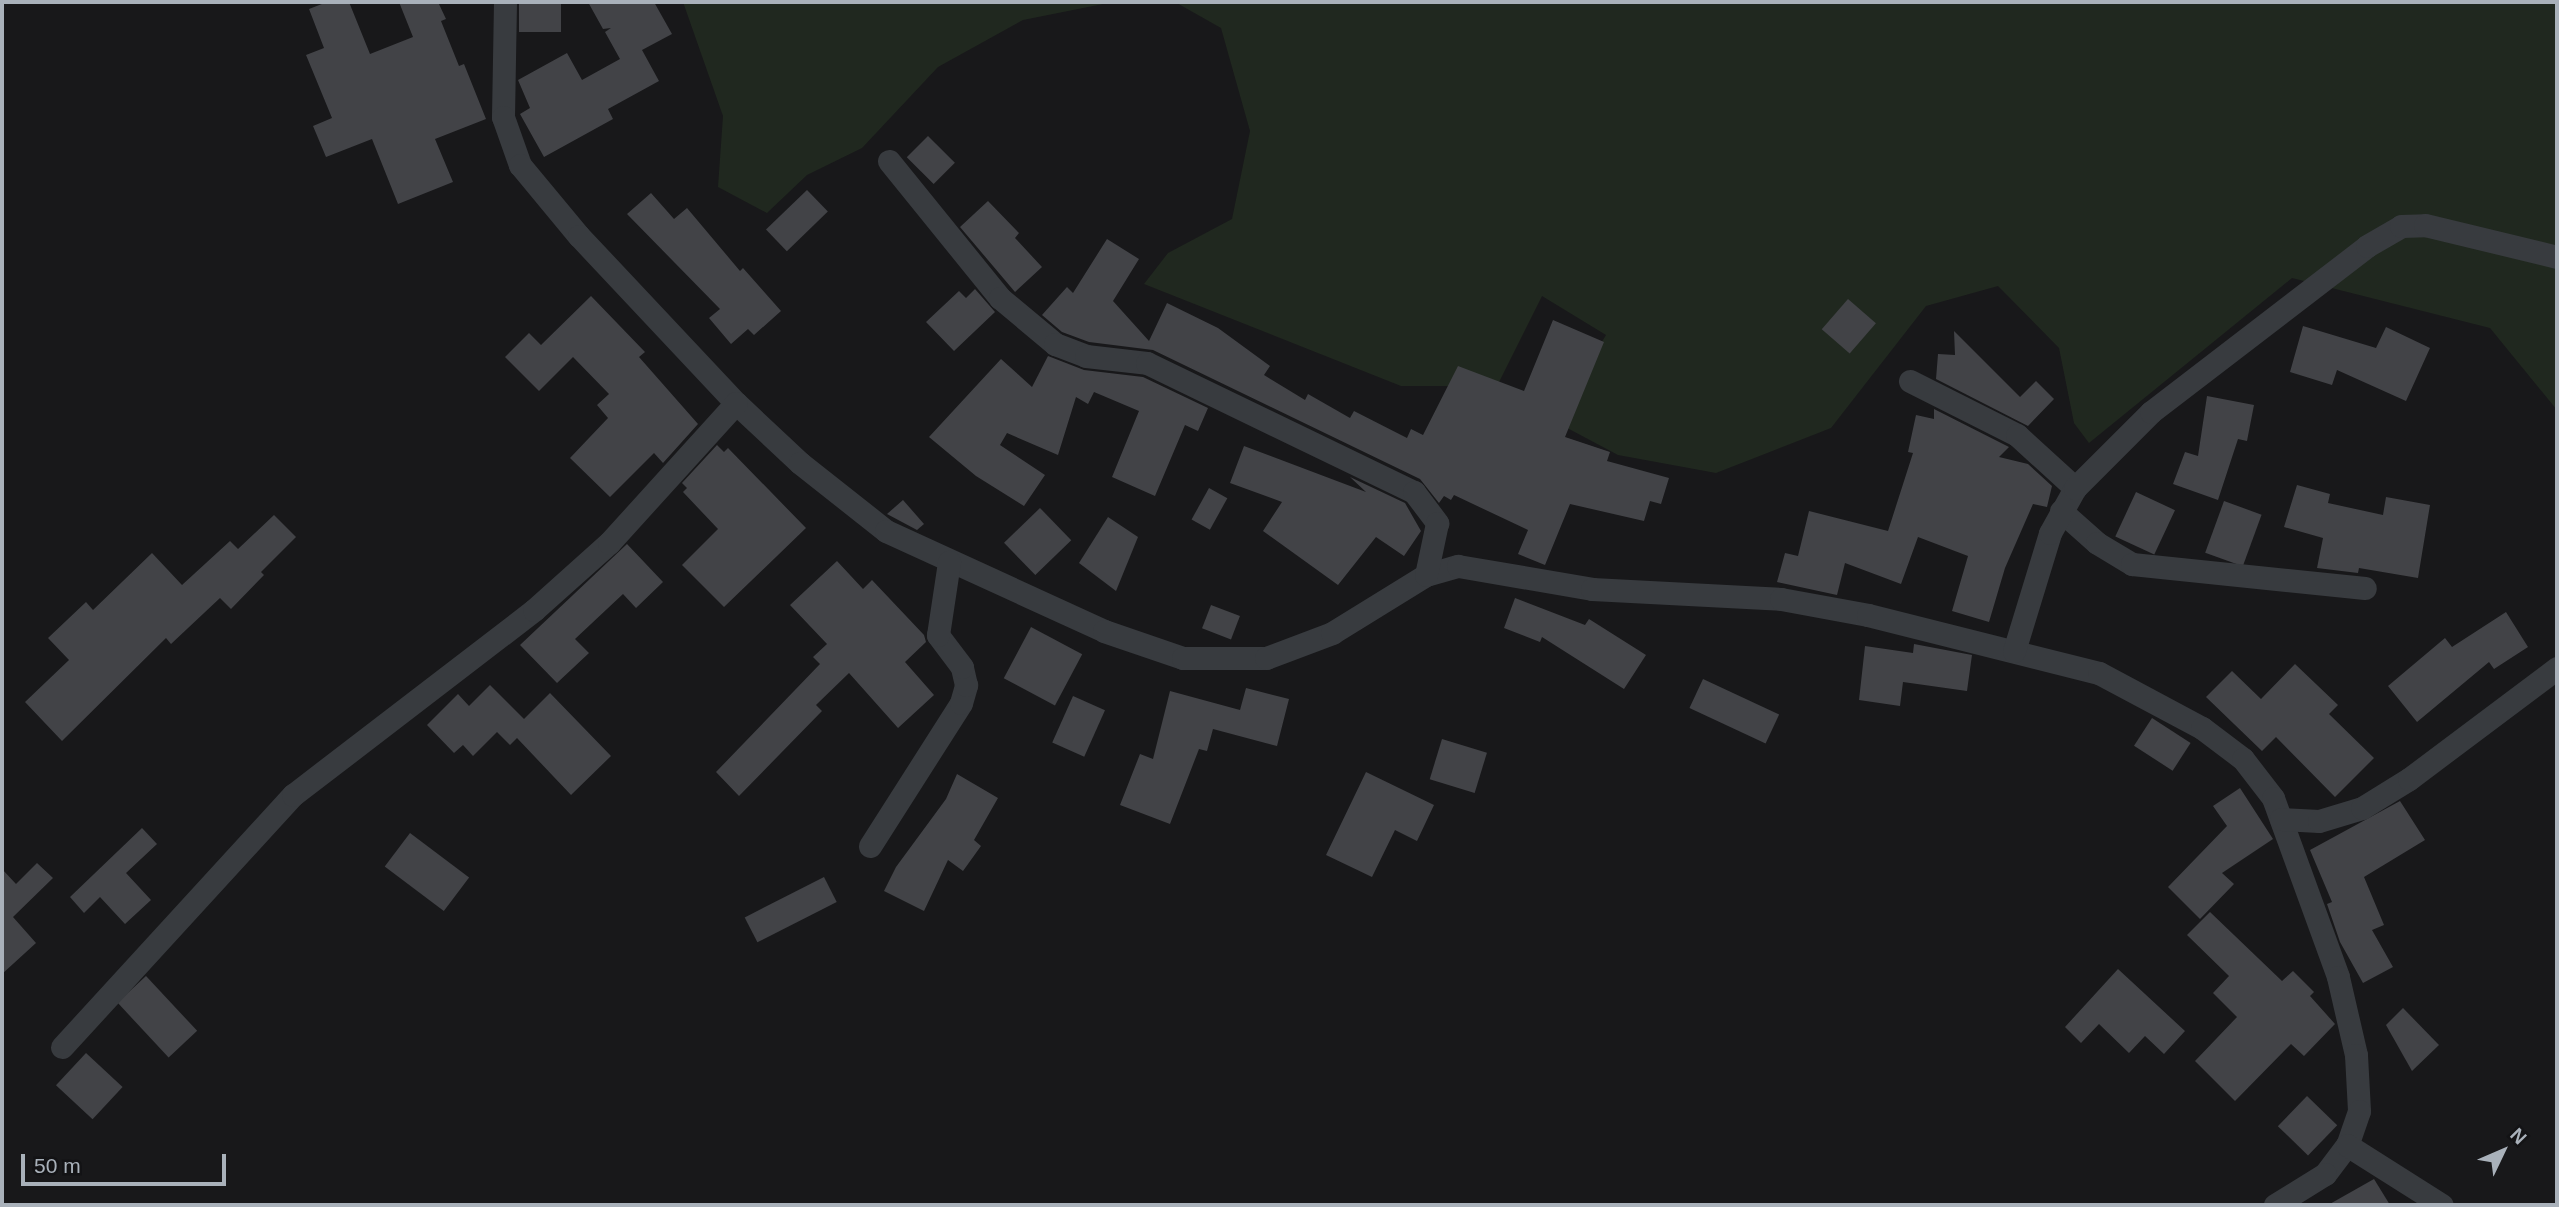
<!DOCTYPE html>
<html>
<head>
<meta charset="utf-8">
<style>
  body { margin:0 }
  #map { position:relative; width:2559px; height:1207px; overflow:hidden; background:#18181a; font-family:Helvetica,sans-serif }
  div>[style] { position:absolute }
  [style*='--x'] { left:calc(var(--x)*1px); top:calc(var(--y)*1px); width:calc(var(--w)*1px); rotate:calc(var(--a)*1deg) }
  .green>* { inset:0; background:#20281f }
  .building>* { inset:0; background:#424347; transform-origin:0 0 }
  .minor>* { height:23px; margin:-11.5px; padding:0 11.5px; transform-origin:11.5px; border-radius:11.5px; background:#383b3f }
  span { translate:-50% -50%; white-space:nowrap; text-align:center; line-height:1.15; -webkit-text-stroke:5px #131315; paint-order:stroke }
  .frame { position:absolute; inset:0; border:4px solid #a9b1ba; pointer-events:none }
  .north { position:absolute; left:2468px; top:1116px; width:70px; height:70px; -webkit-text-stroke:5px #131315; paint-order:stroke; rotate:46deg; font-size:19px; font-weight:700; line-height:28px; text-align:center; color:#a9b1ba }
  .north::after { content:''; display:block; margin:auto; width:24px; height:32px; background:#a9b1ba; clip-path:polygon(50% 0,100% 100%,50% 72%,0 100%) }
  .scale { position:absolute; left:21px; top:1154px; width:205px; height:32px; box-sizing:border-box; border:4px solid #a9b1ba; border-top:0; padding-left:9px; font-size:21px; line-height:24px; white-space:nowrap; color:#a9b1ba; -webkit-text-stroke:5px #131315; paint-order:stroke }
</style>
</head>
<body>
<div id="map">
  <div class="green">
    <div style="clip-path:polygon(683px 2px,1113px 2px,1023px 20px,938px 67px,862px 148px,807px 175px,767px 213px,718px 187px,723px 116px)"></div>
    <div style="clip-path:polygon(1175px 2px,2557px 2px,2557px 410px,2490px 328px,2292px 278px,2089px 443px,2074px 423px,2059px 348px,1998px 286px,1926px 306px,1831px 428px,1716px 473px,1618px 455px,1554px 421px,1606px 335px,1542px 296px,1497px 386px,1401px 386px,1144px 284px,1168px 253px,1232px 219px,1250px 131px,1221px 28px)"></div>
  </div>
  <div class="building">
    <div style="clip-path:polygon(327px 2px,349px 2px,370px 54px,413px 37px,399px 2px,438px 2px,446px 19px,441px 21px,459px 66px,464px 64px,486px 119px,435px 139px,453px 182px,398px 204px,372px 139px,326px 157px,313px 126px,332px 118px,306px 55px,324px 48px,309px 9px)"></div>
    <div style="left:519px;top:2px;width:42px;height:30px"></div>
    <div style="clip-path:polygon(588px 2px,654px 2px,672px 34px,642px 50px,659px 81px,608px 109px,613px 119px,544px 157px,520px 114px,530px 108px,518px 80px,567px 53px,582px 80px,620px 59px,605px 32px,611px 28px,603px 29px)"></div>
    <div style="left:928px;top:136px;width:38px;height:30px;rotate:45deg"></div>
    <div style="left:807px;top:190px;width:30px;height:57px;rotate:46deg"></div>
    <div style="clip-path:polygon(651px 193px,674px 219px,687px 208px,740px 271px,743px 268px,781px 311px,754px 335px,748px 329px,731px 344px,709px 318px,720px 309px,627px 214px)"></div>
    <div style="clip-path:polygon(988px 201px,1019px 233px,1015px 238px,1042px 267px,1015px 292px,960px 227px)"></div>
    <div style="clip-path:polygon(1107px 239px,1139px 259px,1113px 301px,1149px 341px,1167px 303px,1218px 328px,1270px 366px,1264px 375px,1305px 400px,1308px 394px,1350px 418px,1354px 411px,1407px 438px,1411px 429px,1423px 435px,1458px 366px,1524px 391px,1553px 320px,1604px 342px,1565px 437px,1610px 452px,1607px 461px,1669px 478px,1661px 504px,1650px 501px,1644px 521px,1570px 504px,1545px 565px,1518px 554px,1528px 530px,1454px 495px,1451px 500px,1444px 496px,1439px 503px,1420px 479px,1153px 350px,1089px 342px,1062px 332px,1042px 315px,1067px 287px,1073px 293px)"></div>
    <div style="clip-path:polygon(975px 289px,995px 312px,954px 351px,926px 322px,959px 291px,966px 298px)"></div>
    <div style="clip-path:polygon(591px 296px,645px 352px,639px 357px,698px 424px,663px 463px,654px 453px,610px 497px,570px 458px,608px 418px,597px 405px,609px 394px,573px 357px,539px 391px,505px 357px,529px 333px,541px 345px)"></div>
    <div style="left:1848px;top:299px;width:37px;height:40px;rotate:41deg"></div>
    <div style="clip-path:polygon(2303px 326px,2376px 348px,2386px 327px,2430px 348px,2406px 401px,2337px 370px,2332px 385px,2290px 372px)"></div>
    <div style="clip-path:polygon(1954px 331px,2020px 397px,2036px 381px,2054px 399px,2028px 426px,1936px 379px,1938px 354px,1955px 355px)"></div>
    <div style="clip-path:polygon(1048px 356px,1084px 370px,1143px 377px,1208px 408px,1198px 431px,1185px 425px,1155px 496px,1112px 477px,1139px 411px,1094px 392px,1088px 404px,1076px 397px,1058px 455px,1007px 433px,1000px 445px,1045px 475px,1024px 506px,976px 476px,929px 437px,1001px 359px,1032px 387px)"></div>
    <div style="clip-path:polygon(2207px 396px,2254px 405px,2247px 441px,2238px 439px,2218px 500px,2173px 484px,2185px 452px,2198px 456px)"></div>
    <div style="clip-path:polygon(1934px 409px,2009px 447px,1999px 457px,2028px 464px,2052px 486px,2047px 507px,2033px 504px,2005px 568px,1989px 622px,1952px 611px,1968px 556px,1918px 537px,1901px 584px,1845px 563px,1837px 595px,1777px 582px,1785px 553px,1798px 556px,1809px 511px,1888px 531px,1913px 453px,1908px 452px,1916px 415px,1934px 419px)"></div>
    <div style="clip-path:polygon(717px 445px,724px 452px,728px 448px,806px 528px,724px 607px,682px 565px,718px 529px,683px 492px,687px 488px,682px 483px)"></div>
    <div style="clip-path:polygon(1244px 446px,1366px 492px,1350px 477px,1405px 503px,1421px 531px,1404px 556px,1376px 537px,1338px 585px,1263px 531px,1282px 502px,1230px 483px)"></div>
    <div style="clip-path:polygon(2297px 485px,2330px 494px,2328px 503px,2383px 515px,2386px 497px,2430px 505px,2418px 578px,2359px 568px,2358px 573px,2317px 568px,2323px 538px,2284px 527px)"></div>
    <div style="left:1209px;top:488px;width:21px;height:36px;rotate:29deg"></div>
    <div style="left:2136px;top:492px;width:43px;height:49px;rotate:25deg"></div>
    <div style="clip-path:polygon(903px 500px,924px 524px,917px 530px,887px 514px)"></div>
    <div style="left:2224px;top:501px;width:40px;height:55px;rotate:20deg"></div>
    <div style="left:1040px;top:508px;width:45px;height:50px;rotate:46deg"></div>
    <div style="clip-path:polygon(274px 515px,296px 537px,261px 572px,264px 575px,231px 609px,220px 598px,171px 644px,166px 638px,62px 741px,25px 702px,69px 660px,48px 638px,86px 602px,93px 610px,152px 553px,182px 585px,230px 541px,238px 549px)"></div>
    <div style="clip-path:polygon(1108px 517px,1138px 537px,1116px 591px,1079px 563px)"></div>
    <div style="clip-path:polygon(627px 544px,663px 582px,636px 608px,623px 594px,575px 639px,589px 653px,557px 683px,520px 645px)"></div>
    <div style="clip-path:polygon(837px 561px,863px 589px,872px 580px,924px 635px,926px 642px,905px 662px,934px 695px,898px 728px,849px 673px,816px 705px,822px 711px,739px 796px,716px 772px,820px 664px,813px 657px,827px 644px,790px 605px)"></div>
    <div style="clip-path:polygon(1515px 598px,1585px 625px,1589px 619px,1646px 655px,1624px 689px,1542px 637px,1540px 642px,1504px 628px)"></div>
    <div style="left:1211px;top:605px;width:31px;height:25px;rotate:21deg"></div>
    <div style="clip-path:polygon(2506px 612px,2528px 647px,2494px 669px,2489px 662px,2417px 722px,2388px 686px,2445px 638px,2452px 647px)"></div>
    <div style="left:1031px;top:627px;width:58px;height:58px;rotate:28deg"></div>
    <div style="clip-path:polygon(1914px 644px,1972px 655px,1967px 691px,1903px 682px,1900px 706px,1859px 700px,1865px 646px,1913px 653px)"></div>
    <div style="clip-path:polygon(2295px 664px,2338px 705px,2329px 714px,2374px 758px,2335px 797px,2276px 737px,2262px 751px,2206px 697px,2232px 671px,2261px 699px)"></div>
    <div style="left:1703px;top:679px;width:84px;height:32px;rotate:25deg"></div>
    <div style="clip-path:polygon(490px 685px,524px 719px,550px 693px,611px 756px,571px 795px,517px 738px,510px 745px,497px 732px,473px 756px,463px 745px,454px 753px,427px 725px,458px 694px,469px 706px)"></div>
    <div style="clip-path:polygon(1246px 688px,1289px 699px,1277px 746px,1213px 729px,1207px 751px,1199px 749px,1170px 824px,1120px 805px,1140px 754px,1153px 759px,1170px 691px,1240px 710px)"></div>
    <div style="left:1073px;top:696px;width:35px;height:51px;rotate:24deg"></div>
    <div style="left:2152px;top:718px;width:46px;height:33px;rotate:33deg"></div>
    <div style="left:1442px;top:739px;width:47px;height:42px;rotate:17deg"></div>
    <div style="clip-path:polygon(1366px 772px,1434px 805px,1417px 841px,1395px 830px,1372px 877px,1326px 855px)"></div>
    <div style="clip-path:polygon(957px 774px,998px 798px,974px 840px,981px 846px,963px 871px,948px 860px,924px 911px,884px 891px,896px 867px,946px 799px)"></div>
    <div style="clip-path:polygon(2240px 788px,2273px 839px,2222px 873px,2234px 884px,2200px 919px,2168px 887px,2227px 826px,2213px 806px)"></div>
    <div style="clip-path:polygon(2400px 801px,2425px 840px,2364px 877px,2384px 925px,2372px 930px,2393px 967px,2363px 983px,2340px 942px,2327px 904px,2332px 902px,2310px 850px)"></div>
    <div style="clip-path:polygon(142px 828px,157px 844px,126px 873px,151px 900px,125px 924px,100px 897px,84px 913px,70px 897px)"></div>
    <div style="left:410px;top:833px;width:74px;height:42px;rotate:37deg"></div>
    <div style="clip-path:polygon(37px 863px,53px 878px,13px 917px,36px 943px,2px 974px,2px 869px,16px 884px)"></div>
    <div style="left:824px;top:877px;width:28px;height:89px;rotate:63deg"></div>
    <div style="clip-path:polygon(2210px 912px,2282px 981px,2293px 971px,2314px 992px,2310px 996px,2335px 1024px,2304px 1056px,2291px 1044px,2235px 1101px,2195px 1061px,2237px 1017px,2213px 993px,2229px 976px,2187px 935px)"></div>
    <div style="clip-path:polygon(2118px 969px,2185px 1031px,2164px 1054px,2145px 1036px,2129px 1053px,2099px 1024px,2081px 1043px,2065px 1027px)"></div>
    <div style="left:146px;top:976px;width:75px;height:39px;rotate:47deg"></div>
    <div style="clip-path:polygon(2403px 1008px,2439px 1045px,2412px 1071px,2386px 1025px)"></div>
    <div style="left:86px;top:1053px;width:50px;height:44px;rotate:43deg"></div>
    <div style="left:2307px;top:1096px;width:42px;height:42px;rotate:44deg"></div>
    <div style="clip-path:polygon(2374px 1179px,2390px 1205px,2328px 1205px)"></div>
  </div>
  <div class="minor">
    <div style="--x:505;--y:2;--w:115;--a:91"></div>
    <div style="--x:503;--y:117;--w:51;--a:70.5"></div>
    <div style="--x:520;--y:165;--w:92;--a:50.3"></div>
    <div style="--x:579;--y:236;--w:229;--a:46.8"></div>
    <div style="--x:736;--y:403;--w:88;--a:43.2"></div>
    <div style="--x:800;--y:463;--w:110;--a:38.3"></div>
    <div style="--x:886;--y:531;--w:240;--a:24.6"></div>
    <div style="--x:1104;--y:631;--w:83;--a:18.9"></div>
    <div style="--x:1183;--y:658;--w:83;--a:0"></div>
    <div style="--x:1266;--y:658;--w:71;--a:-20.7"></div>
    <div style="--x:1332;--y:633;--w:110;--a:-31.7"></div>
    <div style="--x:1426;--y:575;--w:33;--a:-16"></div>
    <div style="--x:1458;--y:566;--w:136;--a:9.7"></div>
    <div style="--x:1592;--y:589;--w:189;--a:3"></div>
    <div style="--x:1781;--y:599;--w:88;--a:10.4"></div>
    <div style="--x:1868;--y:615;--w:238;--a:14.1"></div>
    <div style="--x:2099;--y:673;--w:117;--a:28.1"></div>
    <div style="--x:2202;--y:728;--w:51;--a:37.1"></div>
    <div style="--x:2243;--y:759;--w:49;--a:52.4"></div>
    <div style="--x:2273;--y:798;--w:190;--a:70"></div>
    <div style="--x:2338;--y:977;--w:80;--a:77"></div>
    <div style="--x:2356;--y:1055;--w:56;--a:86.9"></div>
    <div style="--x:2359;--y:1111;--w:36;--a:109"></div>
    <div style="--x:2347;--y:1145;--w:36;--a:127"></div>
    <div style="--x:2325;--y:1174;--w:59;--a:148.2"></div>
    <div style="--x:889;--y:161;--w:176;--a:51"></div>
    <div style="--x:1000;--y:298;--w:72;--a:39.9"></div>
    <div style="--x:1055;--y:344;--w:33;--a:21"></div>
    <div style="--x:1086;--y:356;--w:61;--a:6.5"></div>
    <div style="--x:1147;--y:363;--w:297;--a:25.8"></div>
    <div style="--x:1414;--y:492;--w:39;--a:53"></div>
    <div style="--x:1437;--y:523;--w:53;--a:101.9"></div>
    <div style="--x:1910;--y:381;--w:120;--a:26.8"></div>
    <div style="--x:2017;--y:435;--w:79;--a:42.4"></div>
    <div style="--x:2061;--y:511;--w:48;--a:41.6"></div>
    <div style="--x:2097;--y:543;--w:41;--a:31"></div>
    <div style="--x:2132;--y:564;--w:234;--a:5.9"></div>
    <div style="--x:2014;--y:651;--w:123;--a:-73"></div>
    <div style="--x:2050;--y:533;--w:51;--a:-60.9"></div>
    <div style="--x:2075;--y:488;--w:107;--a:-45"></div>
    <div style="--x:2151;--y:412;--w:272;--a:-37.5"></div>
    <div style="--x:2367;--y:246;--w:39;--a:-30"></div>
    <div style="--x:2401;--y:226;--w:24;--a:-2"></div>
    <div style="--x:2425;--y:225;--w:136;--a:13.6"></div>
    <div style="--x:2281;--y:819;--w:38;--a:3"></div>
    <div style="--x:2319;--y:821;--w:45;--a:-16.8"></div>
    <div style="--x:2362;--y:808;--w:55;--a:-31.7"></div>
    <div style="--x:2409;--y:779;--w:185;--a:-36.9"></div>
    <div style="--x:870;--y:846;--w:169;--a:-57.5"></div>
    <div style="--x:961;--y:703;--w:19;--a:-74"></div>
    <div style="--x:966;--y:685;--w:18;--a:-103"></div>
    <div style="--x:962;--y:667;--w:40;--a:-127"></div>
    <div style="--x:938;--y:635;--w:74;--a:-81.4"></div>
    <div style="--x:62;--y:1047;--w:342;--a:-47.5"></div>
    <div style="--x:293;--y:795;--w:304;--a:-37.5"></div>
    <div style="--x:534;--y:610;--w:101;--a:-41.8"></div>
    <div style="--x:609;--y:543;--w:189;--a:-47.8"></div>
    <div style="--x:2347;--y:1145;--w:112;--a:32.3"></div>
  </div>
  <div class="frame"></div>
  <div class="north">N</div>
  <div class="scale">50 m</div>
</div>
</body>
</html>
